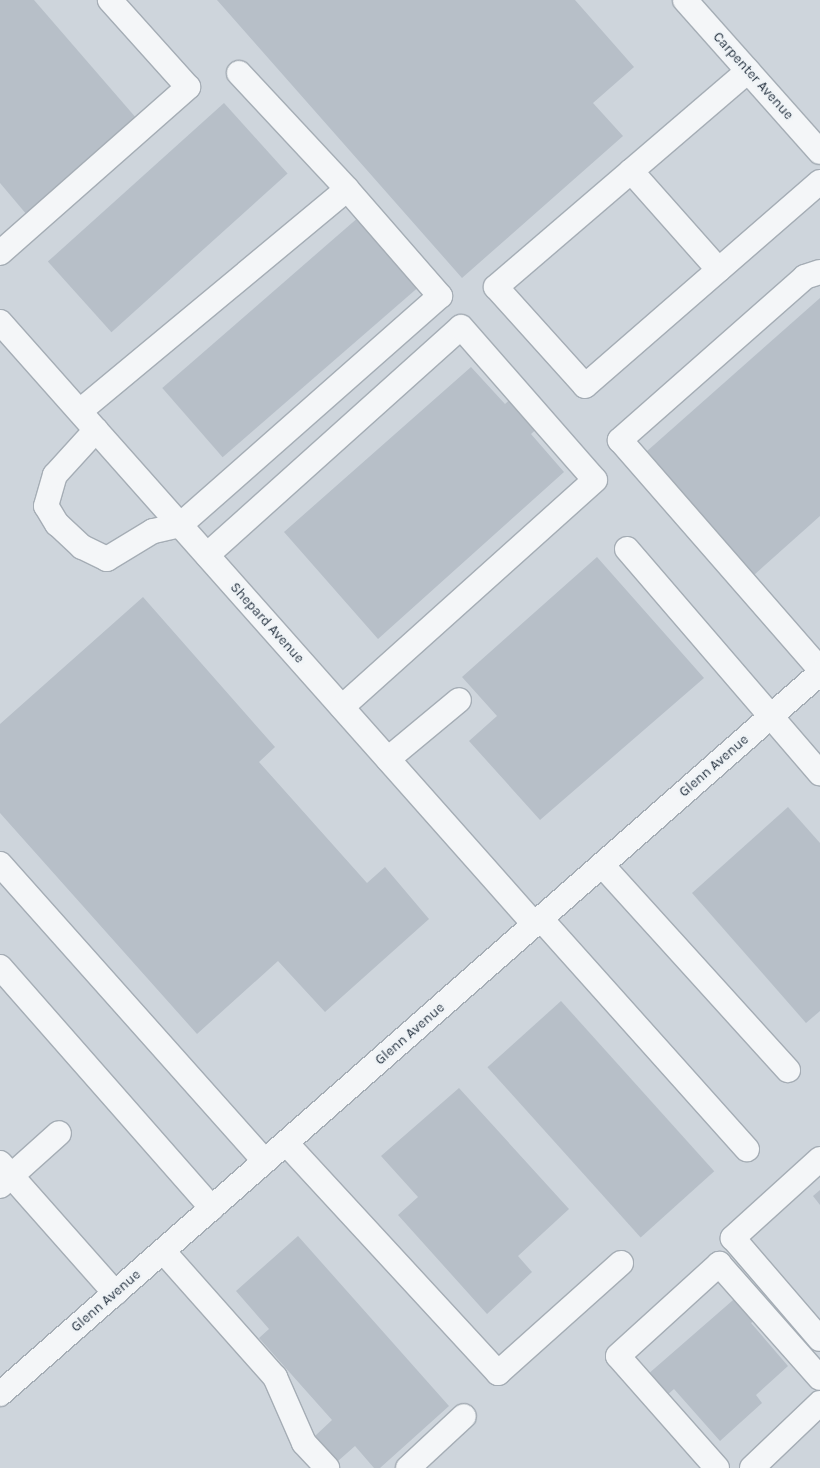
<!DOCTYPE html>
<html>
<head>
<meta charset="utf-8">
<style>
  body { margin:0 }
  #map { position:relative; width:820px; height:1468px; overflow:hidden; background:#e0e5ea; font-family:Karla,sans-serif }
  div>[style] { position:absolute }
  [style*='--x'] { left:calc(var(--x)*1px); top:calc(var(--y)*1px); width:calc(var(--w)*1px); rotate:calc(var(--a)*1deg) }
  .built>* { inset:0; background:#ced5dc; transform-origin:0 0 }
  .building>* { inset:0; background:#b7bfc8; transform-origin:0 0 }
  .roads { filter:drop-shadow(1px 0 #a5adb5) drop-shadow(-1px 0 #a5adb5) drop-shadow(0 1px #a5adb5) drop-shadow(0 -1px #a5adb5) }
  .minor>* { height:24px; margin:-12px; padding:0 12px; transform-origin:12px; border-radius:12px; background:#f4f6f8 }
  span { translate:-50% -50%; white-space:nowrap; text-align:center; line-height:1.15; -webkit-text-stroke:5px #f0f4f7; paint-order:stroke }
  .street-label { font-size:14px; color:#283543 }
</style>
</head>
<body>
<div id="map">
  <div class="built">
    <div style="left:0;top:0;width:820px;height:1468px"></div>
  </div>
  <div class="building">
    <div style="clip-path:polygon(0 0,34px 0,137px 119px,27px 215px,0 183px)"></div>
    <div style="clip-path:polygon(217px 0,575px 0,634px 67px,593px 103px,623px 136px,462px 278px)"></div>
    <div style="left:224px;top:103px;width:95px;height:237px;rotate:48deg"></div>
    <div style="left:360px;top:216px;width:92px;height:262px;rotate:49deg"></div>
    <div style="clip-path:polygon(820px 298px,820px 516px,754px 575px,646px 452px)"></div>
    <div style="clip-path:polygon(471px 367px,505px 404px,514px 396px,541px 425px,531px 434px,564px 472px,378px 639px,284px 532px)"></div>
    <div style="clip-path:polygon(597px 557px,704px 678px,540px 820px,469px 741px,497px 716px,462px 677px)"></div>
    <div style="clip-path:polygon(143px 597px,275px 747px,259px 762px,367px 883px,385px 867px,429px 919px,325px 1012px,278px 961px,197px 1034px,0 813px,0 724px)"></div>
    <div style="clip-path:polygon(788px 807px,820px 843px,820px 1011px,806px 1023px,692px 893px)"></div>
    <div style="left:561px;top:1001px;width:229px;height:99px;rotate:48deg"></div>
    <div style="clip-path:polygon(459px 1088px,569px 1209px,518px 1256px,532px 1272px,487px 1314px,398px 1215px,418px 1197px,381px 1156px)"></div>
    <div style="clip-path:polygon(820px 1190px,820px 1205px,813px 1196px)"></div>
    <div style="clip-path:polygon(298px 1236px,449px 1406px,380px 1468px,374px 1468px,355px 1446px,338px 1461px,315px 1436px,332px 1420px,259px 1338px,269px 1329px,236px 1291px)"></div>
    <div style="clip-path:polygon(740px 1294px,760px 1316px,751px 1323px,788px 1366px,756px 1395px,762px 1403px,720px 1441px,674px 1389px,666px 1396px,647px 1375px)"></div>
  </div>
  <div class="roads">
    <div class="minor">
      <div style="--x:685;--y:0;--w:203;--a:48.4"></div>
      <div style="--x:748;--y:71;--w:332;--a:139.4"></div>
      <div style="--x:496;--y:287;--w:133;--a:48"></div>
      <div style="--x:585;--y:386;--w:311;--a:-41"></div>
      <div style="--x:239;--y:73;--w:158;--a:47"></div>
      <div style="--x:631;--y:171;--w:132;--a:48.4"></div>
      <div style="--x:0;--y:253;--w:251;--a:-41.4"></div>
      <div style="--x:188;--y:87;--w:117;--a:-131.9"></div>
      <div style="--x:820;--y:272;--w:16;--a:162"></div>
      <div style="--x:805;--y:277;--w:247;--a:138.6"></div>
      <div style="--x:620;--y:440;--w:304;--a:48.9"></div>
      <div style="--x:0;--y:322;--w:806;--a:48.42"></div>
      <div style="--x:80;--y:411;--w:347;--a:-39.7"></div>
      <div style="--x:347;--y:189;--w:142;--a:49"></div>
      <div style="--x:440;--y:296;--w:346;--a:138.6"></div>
      <div style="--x:180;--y:525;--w:28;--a:167"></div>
      <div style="--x:153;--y:531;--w:54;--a:148.7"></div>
      <div style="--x:107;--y:559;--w:28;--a:-154"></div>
      <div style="--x:82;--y:547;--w:34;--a:-137"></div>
      <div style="--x:57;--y:524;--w:21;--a:-121"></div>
      <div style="--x:46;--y:506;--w:32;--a:-74"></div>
      <div style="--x:55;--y:475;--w:61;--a:-47.7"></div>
      <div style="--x:627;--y:549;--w:296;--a:49.3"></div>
      <div style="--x:207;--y:555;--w:341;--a:-41.9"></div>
      <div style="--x:461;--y:327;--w:203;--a:48.8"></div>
      <div style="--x:595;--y:480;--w:340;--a:138.1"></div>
      <div style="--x:388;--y:759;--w:92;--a:-39.7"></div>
      <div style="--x:0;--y:864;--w:398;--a:48.3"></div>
      <div style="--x:602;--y:865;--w:277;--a:47.8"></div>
      <div style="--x:541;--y:919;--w:309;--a:48.2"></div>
      <div style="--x:0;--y:967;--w:321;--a:48.7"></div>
      <div style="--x:286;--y:1143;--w:313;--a:47.3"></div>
      <div style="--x:498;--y:1373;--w:165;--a:-41.8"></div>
      <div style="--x:820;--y:1159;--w:118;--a:137.8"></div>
      <div style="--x:733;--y:1238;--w:133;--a:49.3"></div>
      <div style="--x:0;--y:1163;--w:174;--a:48.5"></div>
      <div style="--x:0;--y:1186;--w:79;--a:-41.9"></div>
      <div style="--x:163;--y:1251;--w:169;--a:48.4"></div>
      <div style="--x:275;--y:1377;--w:72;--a:66.3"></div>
      <div style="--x:304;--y:1443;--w:34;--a:47"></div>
      <div style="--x:0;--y:1394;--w:1092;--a:-41.32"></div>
      <div style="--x:408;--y:1468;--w:76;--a:-42.9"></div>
      <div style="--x:717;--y:1468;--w:149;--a:-131.5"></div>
      <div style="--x:618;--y:1356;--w:137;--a:-42.3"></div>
      <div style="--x:719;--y:1264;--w:152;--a:48.5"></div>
      <div style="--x:752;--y:1468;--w:94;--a:-43.7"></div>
    </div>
  </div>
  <div class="street-label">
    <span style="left:753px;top:76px;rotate:48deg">Carpenter Avenue</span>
    <span style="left:267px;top:623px;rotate:48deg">Shepard Avenue</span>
    <span style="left:714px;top:766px;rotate:-41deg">Glenn Avenue</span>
    <span style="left:410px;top:1034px;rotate:-41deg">Glenn Avenue</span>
    <span style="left:106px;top:1301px;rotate:-41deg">Glenn Avenue</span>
  </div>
</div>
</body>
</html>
